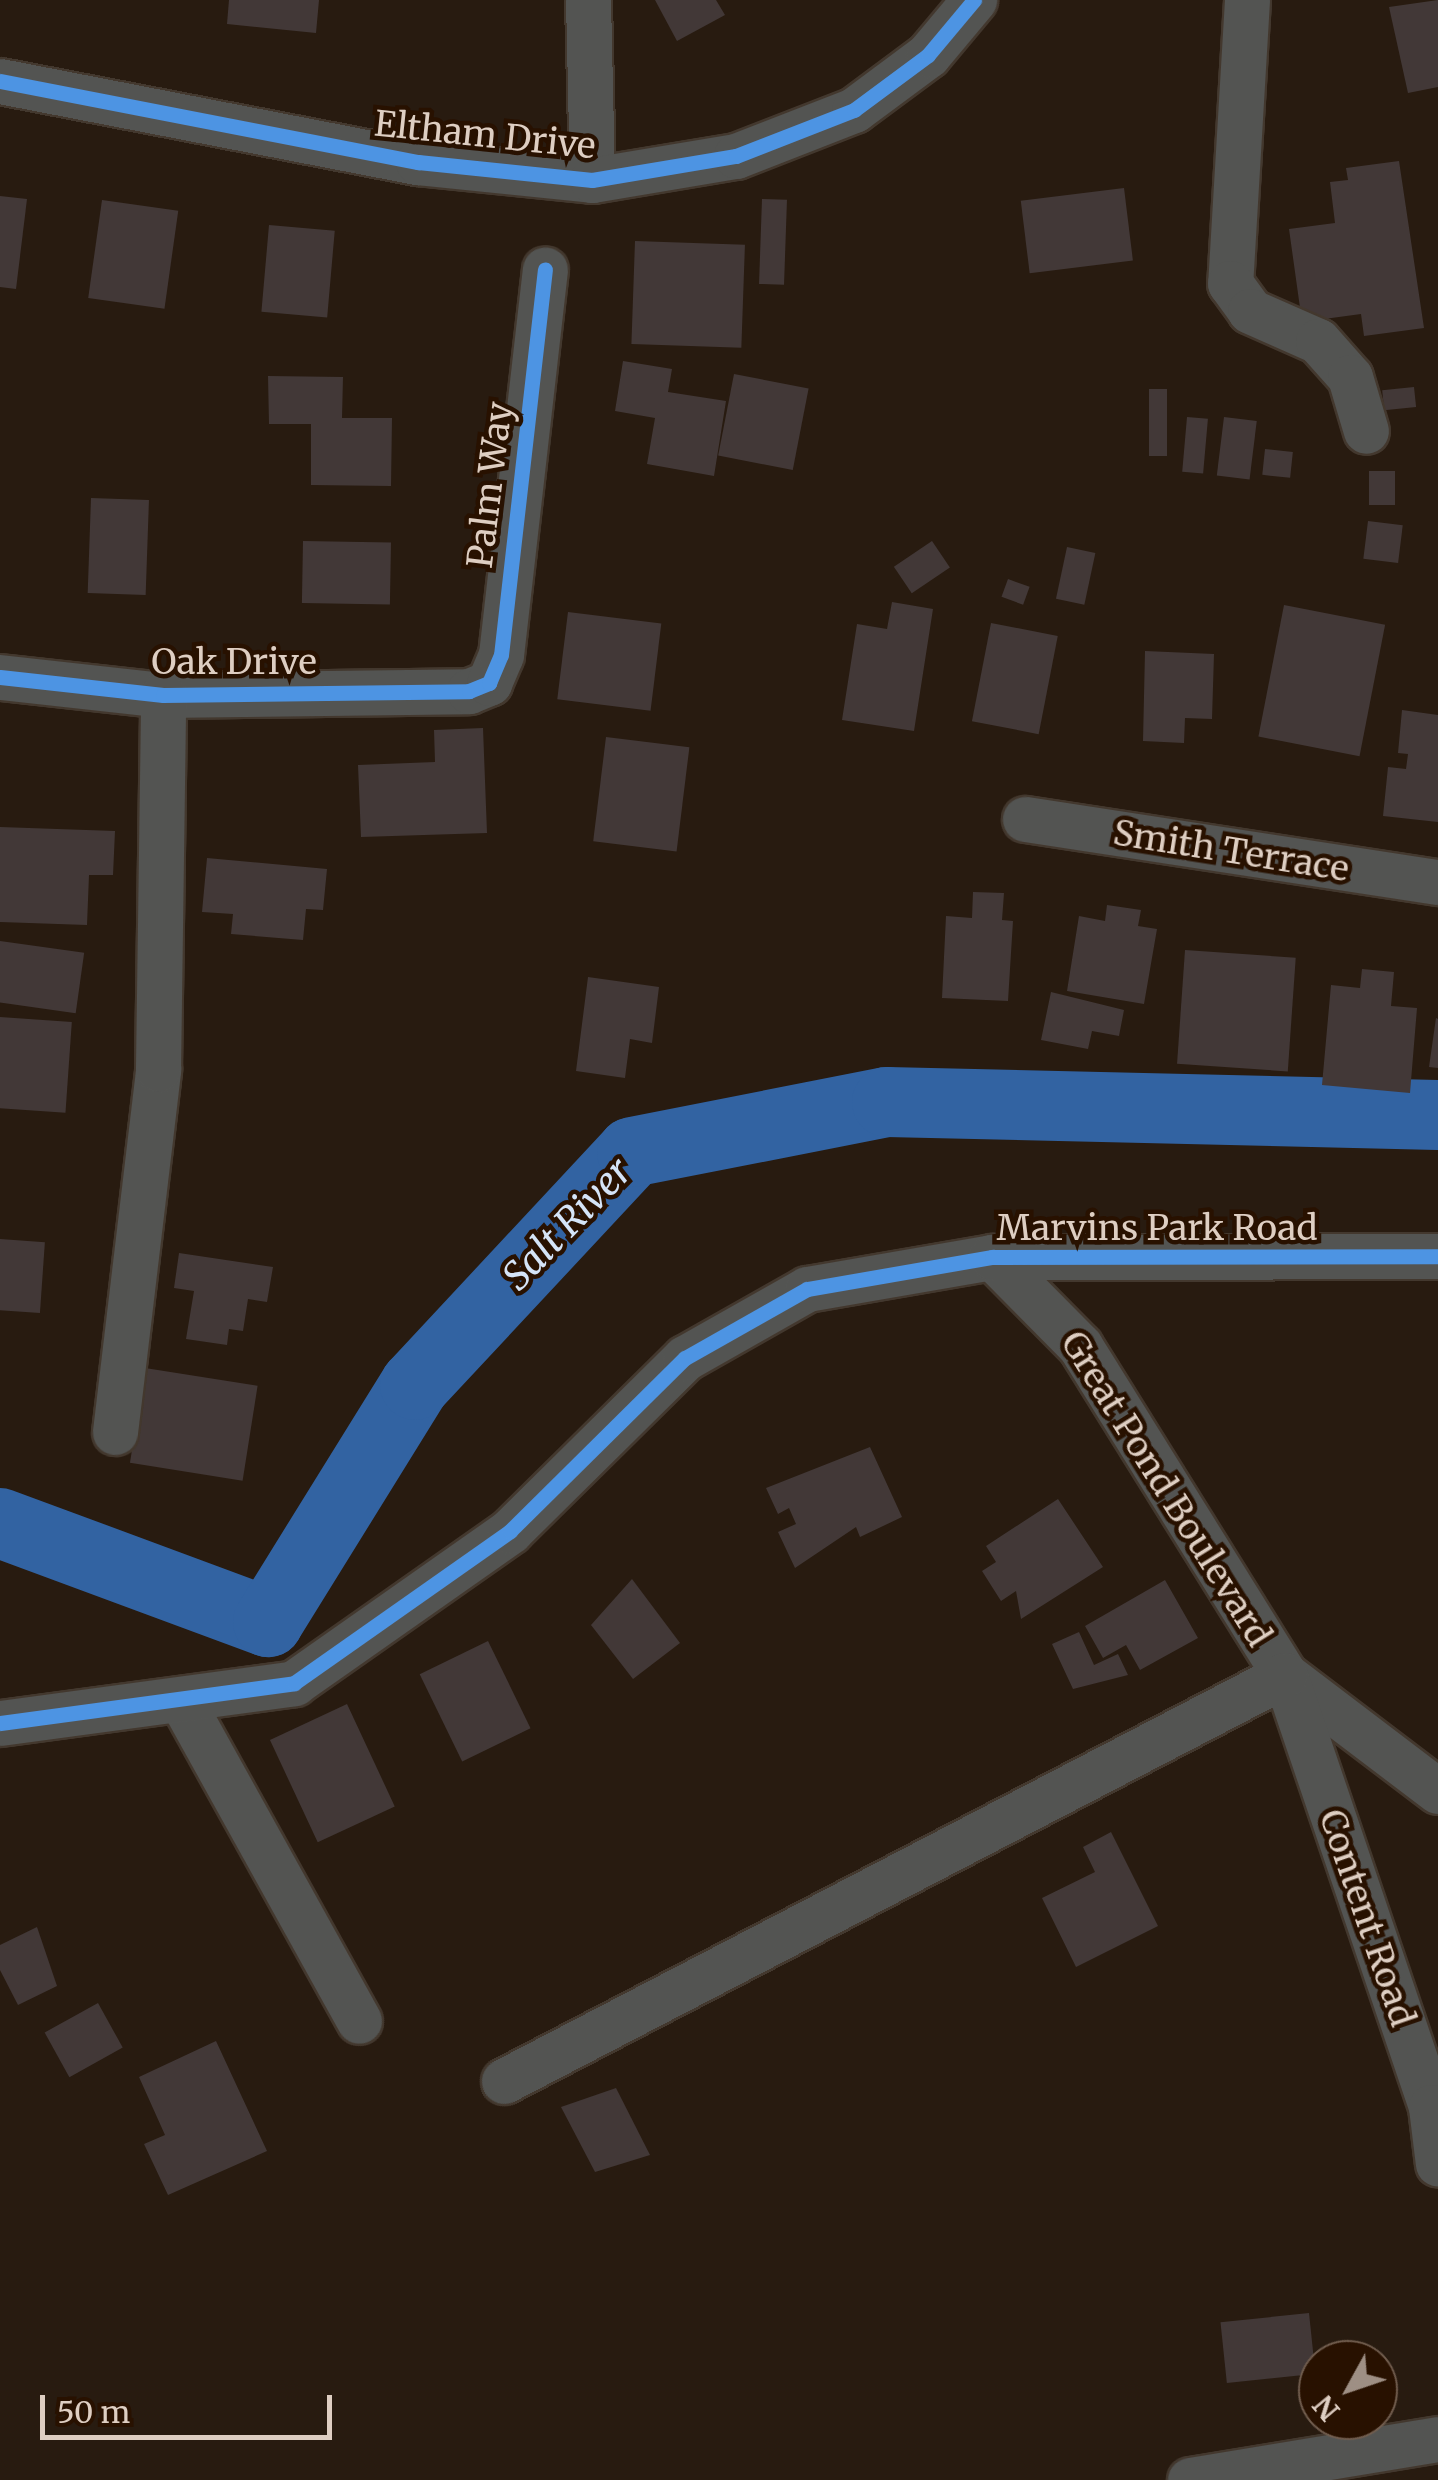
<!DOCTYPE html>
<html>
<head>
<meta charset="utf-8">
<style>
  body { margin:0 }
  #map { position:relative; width:1438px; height:2480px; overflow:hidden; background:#281b10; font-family:Merriweather,serif }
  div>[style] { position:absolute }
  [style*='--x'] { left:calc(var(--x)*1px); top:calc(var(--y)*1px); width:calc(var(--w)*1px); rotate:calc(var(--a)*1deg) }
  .river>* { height:70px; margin:-35px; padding:0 35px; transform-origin:35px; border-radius:35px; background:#3263a2 }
  .building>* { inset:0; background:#423837; transform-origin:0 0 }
  .roads { filter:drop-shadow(2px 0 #43382e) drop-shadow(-2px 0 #43382e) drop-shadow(0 2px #43382e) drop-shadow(0 -2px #43382e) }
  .minor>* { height:45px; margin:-22.5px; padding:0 22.5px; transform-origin:22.5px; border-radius:22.5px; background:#535452 }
  .cycleway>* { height:15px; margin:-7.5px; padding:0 7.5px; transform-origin:7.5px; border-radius:7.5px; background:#4d94e3 }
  span { translate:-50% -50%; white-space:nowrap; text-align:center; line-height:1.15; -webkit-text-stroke:9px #281100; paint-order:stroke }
  .street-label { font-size:35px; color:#decec2 }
  .water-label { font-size:38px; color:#d5e4f7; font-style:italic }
  .north { position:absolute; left:1298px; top:2340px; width:100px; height:100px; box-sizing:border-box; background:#281100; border:2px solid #715d4e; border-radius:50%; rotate:230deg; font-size:28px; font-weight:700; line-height:40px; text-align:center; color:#decec2 }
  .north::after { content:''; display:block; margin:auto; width:35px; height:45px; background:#9e8f84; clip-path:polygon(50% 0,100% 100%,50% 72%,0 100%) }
  .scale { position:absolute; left:40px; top:2395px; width:292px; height:45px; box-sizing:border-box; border:5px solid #decec2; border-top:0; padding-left:12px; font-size:30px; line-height:35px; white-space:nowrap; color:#decec2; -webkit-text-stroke:8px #281100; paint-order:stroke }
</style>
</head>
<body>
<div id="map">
  <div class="river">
    <div style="--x:0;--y:1523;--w:286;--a:20.3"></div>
    <div style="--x:268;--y:1622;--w:279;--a:-58.2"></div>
    <div style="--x:415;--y:1385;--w:318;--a:-47"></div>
    <div style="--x:632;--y:1152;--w:260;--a:-11.1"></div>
    <div style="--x:887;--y:1102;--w:551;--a:1.35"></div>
  </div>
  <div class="building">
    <div style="clip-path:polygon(229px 0,319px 0,316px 33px,227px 24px)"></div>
    <div style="clip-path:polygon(655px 0,716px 0,725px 15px,677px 41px)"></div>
    <div style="clip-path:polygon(1438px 0,1438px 87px,1408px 93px,1389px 7px)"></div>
    <div style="clip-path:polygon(1399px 161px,1424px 328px,1364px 336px,1361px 314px,1302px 322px,1289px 229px,1335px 223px,1330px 182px,1348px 180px,1346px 168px)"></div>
    <div style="left:1124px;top:188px;width:73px;height:104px;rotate:83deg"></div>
    <div style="clip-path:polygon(0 196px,27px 199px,16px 289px,0 287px)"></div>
    <div style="left:762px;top:199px;width:25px;height:85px;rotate:2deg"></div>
    <div style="left:102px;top:200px;width:77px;height:99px;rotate:8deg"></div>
    <div style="left:269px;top:225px;width:66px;height:87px;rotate:5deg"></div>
    <div style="left:635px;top:241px;width:110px;height:103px;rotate:2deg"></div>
    <div style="clip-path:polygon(623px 361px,672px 369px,668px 392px,726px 401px,714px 476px,647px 464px,655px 418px,615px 411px)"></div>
    <div style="left:734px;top:374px;width:76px;height:83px;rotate:11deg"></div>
    <div style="clip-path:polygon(268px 376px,343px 377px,342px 418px,392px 418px,391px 486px,311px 485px,311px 424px,269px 424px)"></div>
    <div style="left:1414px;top:387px;width:20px;height:32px;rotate:84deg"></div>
    <div style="left:1149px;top:389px;width:18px;height:67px"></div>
    <div style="left:1187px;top:417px;width:21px;height:55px;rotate:5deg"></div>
    <div style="left:1224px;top:417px;width:33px;height:59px;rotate:7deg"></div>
    <div style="left:1265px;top:449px;width:28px;height:26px;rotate:6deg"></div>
    <div style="left:1369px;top:471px;width:26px;height:34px"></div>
    <div style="left:91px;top:498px;width:58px;height:95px;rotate:2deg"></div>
    <div style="left:1368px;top:521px;width:35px;height:38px;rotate:7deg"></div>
    <div style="left:303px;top:541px;width:88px;height:62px;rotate:1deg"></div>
    <div style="left:932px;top:541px;width:32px;height:46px;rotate:56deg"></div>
    <div style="left:1067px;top:547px;width:29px;height:53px;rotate:12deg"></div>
    <div style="left:1008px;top:579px;width:23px;height:19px;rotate:20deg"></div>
    <div style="clip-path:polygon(892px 602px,933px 609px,914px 731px,842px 720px,857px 624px,887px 629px)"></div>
    <div style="left:1284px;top:605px;width:103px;height:134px;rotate:11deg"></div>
    <div style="left:568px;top:612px;width:94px;height:88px;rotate:7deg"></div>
    <div style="left:991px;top:623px;width:68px;height:100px;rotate:11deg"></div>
    <div style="clip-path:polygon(1145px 651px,1214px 654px,1212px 719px,1185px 718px,1184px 743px,1143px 741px)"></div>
    <div style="clip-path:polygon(1402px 710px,1438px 715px,1438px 822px,1383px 816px,1388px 767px,1406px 769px,1408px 754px,1398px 753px)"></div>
    <div style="clip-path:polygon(483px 728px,487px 833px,361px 837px,358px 765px,435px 762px,434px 730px)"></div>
    <div style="left:606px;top:737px;width:84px;height:105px;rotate:7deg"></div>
    <div style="clip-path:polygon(0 827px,115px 831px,113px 875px,89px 875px,87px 925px,0 922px)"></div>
    <div style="clip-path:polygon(207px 858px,327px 869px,323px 910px,306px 909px,303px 940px,231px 934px,233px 914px,202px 912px)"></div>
    <div style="clip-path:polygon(973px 892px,1004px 893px,1002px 920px,1013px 921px,1008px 1001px,942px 998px,946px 916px,972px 918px)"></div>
    <div style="clip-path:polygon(1107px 905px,1141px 910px,1138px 926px,1157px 929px,1144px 1004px,1067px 991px,1079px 916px,1105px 921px)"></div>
    <div style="left:0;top:941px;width:85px;height:61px;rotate:8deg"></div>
    <div style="left:1185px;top:950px;width:111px;height:114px;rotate:4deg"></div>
    <div style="clip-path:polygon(1362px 969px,1394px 972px,1391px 1006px,1417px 1008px,1410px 1093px,1322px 1085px,1331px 985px,1360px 988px)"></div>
    <div style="clip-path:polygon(588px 977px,659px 987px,652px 1043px,630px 1039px,625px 1078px,576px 1071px)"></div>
    <div style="clip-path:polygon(1051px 992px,1124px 1010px,1119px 1036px,1092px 1031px,1088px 1049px,1041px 1040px)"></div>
    <div style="left:0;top:1017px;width:72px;height:91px;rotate:4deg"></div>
    <div style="clip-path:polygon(1436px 1018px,1438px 1019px,1438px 1068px,1429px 1067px)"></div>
    <div style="left:0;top:1239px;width:45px;height:71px;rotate:4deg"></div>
    <div style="clip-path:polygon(179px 1253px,273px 1267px,267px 1302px,248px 1299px,243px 1331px,229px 1329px,227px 1345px,186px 1339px,194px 1291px,174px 1288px)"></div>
    <div style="left:145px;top:1368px;width:114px;height:96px;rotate:9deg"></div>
    <div style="clip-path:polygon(870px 1447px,902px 1517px,860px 1537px,856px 1527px,795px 1568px,778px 1532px,796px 1524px,789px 1508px,778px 1514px,766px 1488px)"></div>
    <div style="clip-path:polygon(1058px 1499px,1103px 1567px,1021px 1619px,1016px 1591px,1001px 1601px,982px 1571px,996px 1562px,986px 1546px)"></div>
    <div style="clip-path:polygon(632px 1579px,680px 1643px,633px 1679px,591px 1625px)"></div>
    <div style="clip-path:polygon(1165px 1580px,1198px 1638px,1140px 1670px,1126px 1645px,1103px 1658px,1085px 1626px)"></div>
    <div style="clip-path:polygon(1079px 1632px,1094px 1665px,1118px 1654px,1128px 1675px,1073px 1689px,1052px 1644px)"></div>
    <div style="left:488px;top:1641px;width:97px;height:76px;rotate:64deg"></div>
    <div style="left:347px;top:1704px;width:113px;height:85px;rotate:65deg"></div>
    <div style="clip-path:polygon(1111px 1832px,1158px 1926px,1076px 1967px,1042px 1898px,1095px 1872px,1083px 1847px)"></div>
    <div style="clip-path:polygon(37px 1927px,57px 1986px,18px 2005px,0 1970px,0 1945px)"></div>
    <div style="left:98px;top:2003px;width:51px;height:61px;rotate:61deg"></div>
    <div style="clip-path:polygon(216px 2041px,267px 2151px,168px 2195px,144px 2144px,165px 2135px,139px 2077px)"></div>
    <div style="clip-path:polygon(616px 2088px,650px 2155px,595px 2172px,561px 2107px)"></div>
    <div style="left:1309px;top:2313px;width:61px;height:89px;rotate:84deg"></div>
  </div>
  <div class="roads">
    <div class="minor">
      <div style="--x:588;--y:0;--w:180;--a:88.7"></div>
      <div style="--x:1247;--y:0;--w:284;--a:93.4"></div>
      <div style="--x:1230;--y:283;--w:34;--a:54"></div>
      <div style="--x:1250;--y:311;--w:74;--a:23.8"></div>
      <div style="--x:1318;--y:341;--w:48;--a:48.4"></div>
      <div style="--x:1350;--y:377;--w:56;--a:73.5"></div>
      <div style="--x:0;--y:81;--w:426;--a:11"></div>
      <div style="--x:418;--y:162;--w:175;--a:5.9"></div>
      <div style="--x:592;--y:180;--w:146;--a:-9.5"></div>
      <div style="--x:736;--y:156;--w:127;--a:-21.3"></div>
      <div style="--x:854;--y:110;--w:92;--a:-36.6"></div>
      <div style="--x:928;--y:55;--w:72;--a:-50.1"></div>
      <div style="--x:0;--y:677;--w:164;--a:6.3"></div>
      <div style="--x:163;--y:695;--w:306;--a:-0.7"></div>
      <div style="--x:469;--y:691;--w:22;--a:-22"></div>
      <div style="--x:489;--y:683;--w:30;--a:-67"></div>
      <div style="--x:501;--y:655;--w:388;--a:-83.5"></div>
      <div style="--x:1025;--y:819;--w:418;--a:8.7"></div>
      <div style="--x:992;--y:1257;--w:125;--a:45.3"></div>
      <div style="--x:1080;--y:1346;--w:388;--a:58.1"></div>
      <div style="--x:1285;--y:1675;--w:192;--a:37.2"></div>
      <div style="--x:115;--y:1432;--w:366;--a:-83.2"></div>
      <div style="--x:158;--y:1069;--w:374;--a:-89.2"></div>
      <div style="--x:1285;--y:1675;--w:456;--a:71.3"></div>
      <div style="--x:1431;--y:2107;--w:57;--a:83"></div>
      <div style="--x:184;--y:1705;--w:361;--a:61"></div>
      <div style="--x:0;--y:1723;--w:297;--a:-7.7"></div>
      <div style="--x:294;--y:1683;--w:264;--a:-35.1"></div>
      <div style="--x:510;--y:1531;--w:246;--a:-44.7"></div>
      <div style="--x:685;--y:1358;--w:140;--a:-29.5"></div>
      <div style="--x:807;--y:1289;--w:188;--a:-9.8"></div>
      <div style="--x:992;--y:1257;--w:446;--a:-0.1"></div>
      <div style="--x:504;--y:2081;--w:880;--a:-27.47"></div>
      <div style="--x:1190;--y:2480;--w:251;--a:-9.4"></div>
    </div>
  </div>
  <div class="cycleway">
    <div style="--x:0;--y:81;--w:426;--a:11"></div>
    <div style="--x:418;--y:162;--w:175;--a:5.9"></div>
    <div style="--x:592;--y:180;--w:146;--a:-9.5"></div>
    <div style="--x:736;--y:156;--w:127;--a:-21.3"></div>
    <div style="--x:854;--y:110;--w:92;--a:-36.6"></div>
    <div style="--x:928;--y:55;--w:72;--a:-50.1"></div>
    <div style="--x:0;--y:677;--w:164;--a:6.3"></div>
    <div style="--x:163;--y:695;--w:306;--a:-0.7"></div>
    <div style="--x:469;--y:691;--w:22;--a:-22"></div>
    <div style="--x:489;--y:683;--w:30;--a:-67"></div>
    <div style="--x:501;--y:655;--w:388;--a:-83.5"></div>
    <div style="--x:0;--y:1723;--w:297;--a:-7.7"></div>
    <div style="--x:294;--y:1683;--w:264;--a:-35.1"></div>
    <div style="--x:510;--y:1531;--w:246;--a:-44.7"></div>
    <div style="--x:685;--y:1358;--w:140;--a:-29.5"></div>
    <div style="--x:807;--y:1289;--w:188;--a:-9.8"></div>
    <div style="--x:992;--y:1257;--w:446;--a:-0.1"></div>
  </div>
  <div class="street-label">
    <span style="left:485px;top:135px;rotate:6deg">Eltham Drive</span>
    <span style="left:490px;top:485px;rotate:-83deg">Palm Way</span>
    <span style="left:234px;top:662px">Oak Drive</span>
    <span style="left:1231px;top:851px;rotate:9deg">Smith Terrace</span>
    <span style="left:1157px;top:1228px">Marvins Park Road</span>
    <span style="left:1166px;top:1489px;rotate:58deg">Great Pond Boulevard</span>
    <span style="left:1367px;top:1918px;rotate:71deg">Content Road</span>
  </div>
  <div class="water-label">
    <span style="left:567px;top:1224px;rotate:-46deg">Salt River</span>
  </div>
  <div class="north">N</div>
  <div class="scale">50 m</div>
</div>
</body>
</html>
